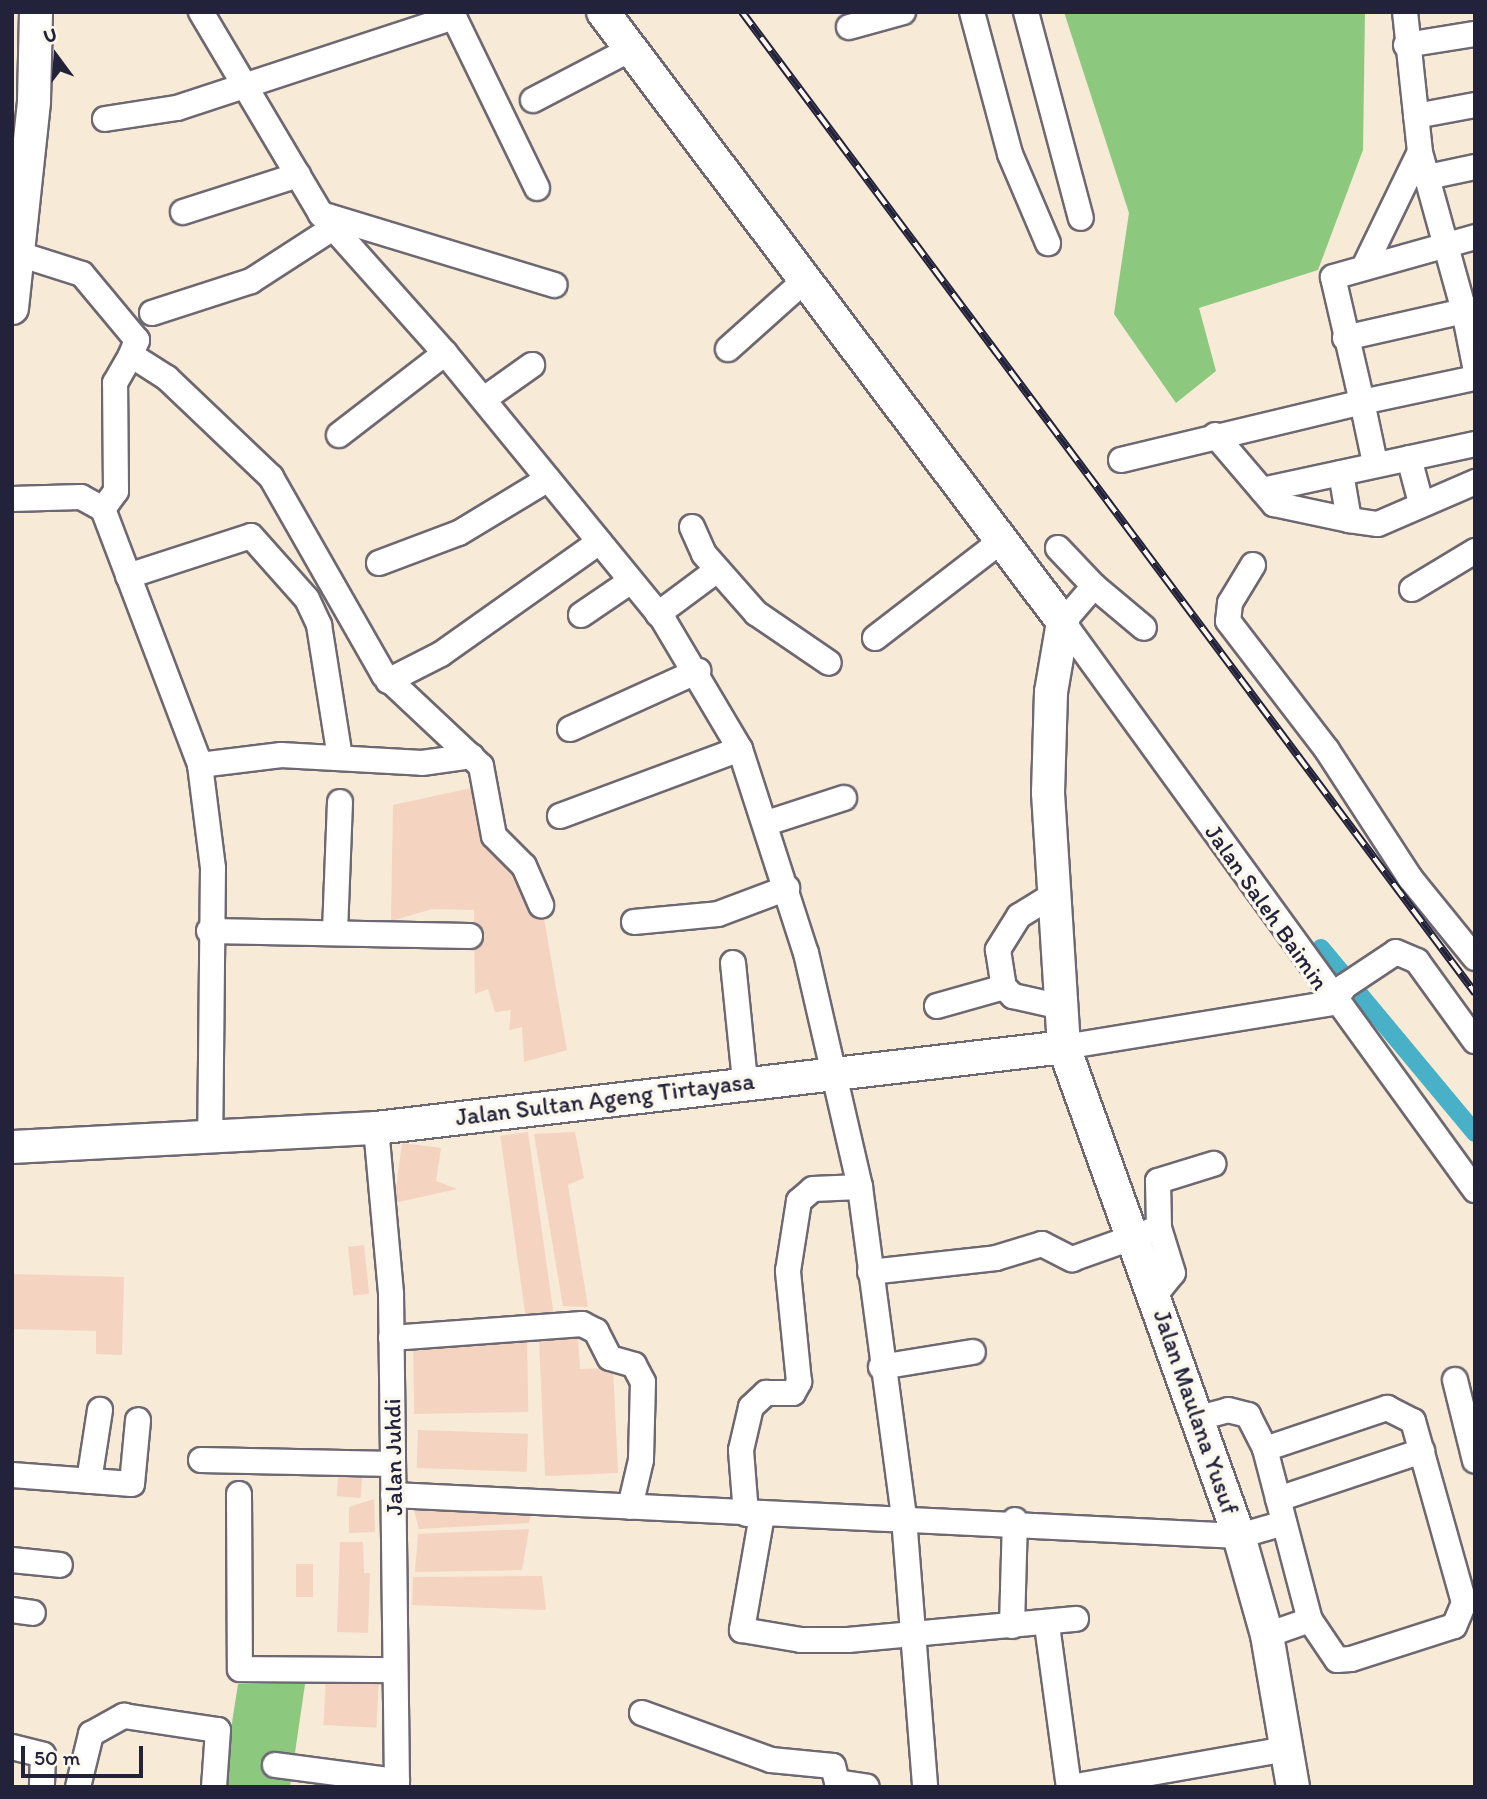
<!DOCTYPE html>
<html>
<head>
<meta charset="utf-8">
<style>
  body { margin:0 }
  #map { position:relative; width:1487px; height:1799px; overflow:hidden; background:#f7ead6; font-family:Itim,sans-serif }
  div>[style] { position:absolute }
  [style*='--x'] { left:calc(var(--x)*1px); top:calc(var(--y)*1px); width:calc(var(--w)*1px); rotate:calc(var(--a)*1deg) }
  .built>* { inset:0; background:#f4d3c1; transform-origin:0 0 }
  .green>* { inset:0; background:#8cc97f }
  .canal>* { height:18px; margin:-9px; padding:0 9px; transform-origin:9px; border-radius:9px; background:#48b1c7 }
  .roads { filter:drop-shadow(2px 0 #6d6871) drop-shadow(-2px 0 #6d6871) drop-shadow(0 2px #6d6871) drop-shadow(0 -2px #6d6871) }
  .minor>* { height:24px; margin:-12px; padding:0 12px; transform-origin:12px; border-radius:12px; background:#fff }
  .major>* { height:32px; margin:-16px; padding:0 16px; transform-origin:16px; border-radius:16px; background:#fff }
  .rail>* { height:8px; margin-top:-4px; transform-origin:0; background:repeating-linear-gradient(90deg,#fbf7ec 0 16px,#22223b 0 32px); box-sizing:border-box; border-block:2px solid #22223b }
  span { translate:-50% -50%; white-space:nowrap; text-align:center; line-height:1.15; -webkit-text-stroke:7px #fbf7ec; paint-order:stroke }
  .street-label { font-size:24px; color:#22223b }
  .frame { position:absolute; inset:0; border:14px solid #22223b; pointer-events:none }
  .north { position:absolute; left:21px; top:21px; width:70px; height:70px; -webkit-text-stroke:5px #fbf7ec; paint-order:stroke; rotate:344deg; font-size:19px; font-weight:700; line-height:28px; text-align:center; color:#22223b }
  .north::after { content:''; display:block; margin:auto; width:24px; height:32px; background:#22223b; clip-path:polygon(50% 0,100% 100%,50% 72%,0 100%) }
  .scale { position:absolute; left:21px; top:1746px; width:122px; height:32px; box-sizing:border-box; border:4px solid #22223b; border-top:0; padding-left:9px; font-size:21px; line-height:24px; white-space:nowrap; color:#22223b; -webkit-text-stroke:5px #fbf7ec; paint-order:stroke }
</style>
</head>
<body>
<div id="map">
  <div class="built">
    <div style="clip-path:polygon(476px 787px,520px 875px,530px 912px,542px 907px,567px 1050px,524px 1062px,522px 1027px,509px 1030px,511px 1010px,495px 1012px,488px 989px,475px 994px,474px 910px,432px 909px,391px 921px,393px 805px)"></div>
    <div style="left:528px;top:1132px;width:182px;height:28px;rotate:82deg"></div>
    <div style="clip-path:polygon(575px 1132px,584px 1178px,568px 1185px,588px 1307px,563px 1306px,534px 1134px)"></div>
    <div style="clip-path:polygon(402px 1143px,441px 1148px,436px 1181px,457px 1189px,394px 1203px)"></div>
    <div style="left:364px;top:1245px;width:49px;height:16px;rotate:84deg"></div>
    <div style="clip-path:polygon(14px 1274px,124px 1277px,122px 1355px,96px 1354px,96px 1331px,13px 1329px)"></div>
    <div style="clip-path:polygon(578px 1338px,580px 1369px,613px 1368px,618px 1473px,545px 1476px,539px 1340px)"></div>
    <div style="left:527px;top:1339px;width:73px;height:114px;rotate:89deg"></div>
    <div style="left:418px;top:1430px;width:110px;height:38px;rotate:2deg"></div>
    <div style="left:339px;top:1468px;width:24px;height:28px;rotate:5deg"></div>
    <div style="clip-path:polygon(374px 1499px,375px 1532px,349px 1533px,349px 1507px)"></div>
    <div style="clip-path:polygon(413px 1506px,532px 1510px,529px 1523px,419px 1529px)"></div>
    <div style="clip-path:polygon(529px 1529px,522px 1570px,415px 1572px,418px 1534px)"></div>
    <div style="clip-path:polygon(340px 1542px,363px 1542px,364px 1573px,370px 1573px,368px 1633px,337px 1632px)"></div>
    <div style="left:296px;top:1564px;width:17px;height:33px"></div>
    <div style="clip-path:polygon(542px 1576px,546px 1610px,412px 1605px,413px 1577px)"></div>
    <div style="left:326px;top:1676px;width:53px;height:49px;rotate:3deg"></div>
  </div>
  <div class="green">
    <div style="clip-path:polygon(1064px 12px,1365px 12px,1363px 150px,1318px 270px,1199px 308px,1216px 371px,1176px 403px,1114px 314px,1129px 213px)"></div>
    <div style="clip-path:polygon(238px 1684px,305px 1684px,290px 1787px,222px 1787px)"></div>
  </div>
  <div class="canal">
    <div style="--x:1321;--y:948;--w:241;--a:50.2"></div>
  </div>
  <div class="roads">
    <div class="minor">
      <div style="--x:201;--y:12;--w:235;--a:59.3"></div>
      <div style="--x:321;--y:214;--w:186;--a:48.3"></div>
      <div style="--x:445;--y:353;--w:346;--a:50.7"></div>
      <div style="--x:664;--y:621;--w:149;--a:59.3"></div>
      <div style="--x:740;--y:749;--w:214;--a:72.1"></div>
      <div style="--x:806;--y:953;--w:240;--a:77"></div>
      <div style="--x:860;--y:1187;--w:334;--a:82.4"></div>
      <div style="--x:904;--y:1518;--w:270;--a:85.5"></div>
      <div style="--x:972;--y:12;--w:147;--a:75"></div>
      <div style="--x:1010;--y:154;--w:97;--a:66.9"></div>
      <div style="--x:1026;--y:12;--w:213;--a:75.1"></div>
      <div style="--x:849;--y:27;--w:56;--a:-15.5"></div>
      <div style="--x:1406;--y:45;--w:70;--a:-9.1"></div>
      <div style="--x:533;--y:100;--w:110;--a:-27.5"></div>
      <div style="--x:1416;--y:116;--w:60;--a:-10.6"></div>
      <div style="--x:105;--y:119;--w:73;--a:-8.7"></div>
      <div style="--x:177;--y:108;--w:292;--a:-18.2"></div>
      <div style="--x:454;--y:17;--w:190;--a:64.1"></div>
      <div style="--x:1428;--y:177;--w:48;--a:-12"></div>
      <div style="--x:183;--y:212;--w:121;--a:-17.8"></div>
      <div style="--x:321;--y:214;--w:244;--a:16.9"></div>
      <div style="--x:19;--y:254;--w:66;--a:17.6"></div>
      <div style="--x:82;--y:274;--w:86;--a:50.2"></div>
      <div style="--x:137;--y:340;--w:16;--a:112"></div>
      <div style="--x:131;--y:355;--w:43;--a:32.6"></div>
      <div style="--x:167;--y:378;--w:144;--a:43.6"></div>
      <div style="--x:271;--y:477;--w:228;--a:60.3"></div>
      <div style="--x:384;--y:675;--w:133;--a:43.2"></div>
      <div style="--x:481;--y:766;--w:71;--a:79.5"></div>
      <div style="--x:494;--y:836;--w:42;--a:45"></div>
      <div style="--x:524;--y:866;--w:43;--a:66.4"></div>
      <div style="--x:1366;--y:263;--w:123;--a:-64.1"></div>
      <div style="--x:1475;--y:309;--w:11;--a:170"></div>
      <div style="--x:1464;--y:311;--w:56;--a:78.7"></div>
      <div style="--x:152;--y:313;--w:104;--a:-17.9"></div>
      <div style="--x:251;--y:281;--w:98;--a:-32.9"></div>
      <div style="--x:1345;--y:338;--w:122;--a:-12.8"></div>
      <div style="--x:1464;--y:311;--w:165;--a:-105.5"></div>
      <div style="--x:1420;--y:152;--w:141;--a:-96.1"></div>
      <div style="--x:728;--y:349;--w:102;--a:-41.8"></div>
      <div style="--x:484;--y:399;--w:59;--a:-35.3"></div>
      <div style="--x:339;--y:435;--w:134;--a:-37.7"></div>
      <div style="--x:1215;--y:435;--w:91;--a:49.5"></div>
      <div style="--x:1274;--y:504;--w:77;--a:12"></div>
      <div style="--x:1349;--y:520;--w:29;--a:8"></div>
      <div style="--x:1378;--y:524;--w:106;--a:-23.4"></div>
      <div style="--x:1409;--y:458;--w:47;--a:75.1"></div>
      <div style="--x:1121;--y:460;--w:248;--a:-13.5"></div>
      <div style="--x:1362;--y:402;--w:128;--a:-103.1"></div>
      <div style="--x:1333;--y:277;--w:148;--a:-15.7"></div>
      <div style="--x:1375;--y:463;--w:62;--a:-102"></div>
      <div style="--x:1362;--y:402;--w:116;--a:-12"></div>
      <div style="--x:1341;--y:473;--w:48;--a:80.3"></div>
      <div style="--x:1262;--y:490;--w:218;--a:-12.2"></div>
      <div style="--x:12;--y:499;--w:69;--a:-1.7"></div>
      <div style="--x:81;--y:497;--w:25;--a:29"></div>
      <div style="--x:103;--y:509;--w:274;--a:69.2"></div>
      <div style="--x:200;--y:765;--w:104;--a:82.8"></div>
      <div style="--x:213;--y:868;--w:267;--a:90.6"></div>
      <div style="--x:103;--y:509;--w:22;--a:-54"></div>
      <div style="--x:116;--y:491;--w:108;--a:-90.5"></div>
      <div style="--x:115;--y:383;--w:32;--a:-60"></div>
      <div style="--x:692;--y:527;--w:30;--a:66"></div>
      <div style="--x:704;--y:554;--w:79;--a:48.6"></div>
      <div style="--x:756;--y:613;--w:88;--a:34.4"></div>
      <div style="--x:1058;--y:548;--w:52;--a:46.5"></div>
      <div style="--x:1094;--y:586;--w:48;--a:130.7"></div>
      <div style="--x:1063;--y:622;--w:702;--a:54.04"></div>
      <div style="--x:379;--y:563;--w:85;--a:-20.6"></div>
      <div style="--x:459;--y:533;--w:104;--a:-31.2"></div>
      <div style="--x:1253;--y:565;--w:44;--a:121.2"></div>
      <div style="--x:1230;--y:603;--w:18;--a:96"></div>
      <div style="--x:1228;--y:621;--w:163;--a:52.5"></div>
      <div style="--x:1327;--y:750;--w:153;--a:57"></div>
      <div style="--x:1410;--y:878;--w:103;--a:50.9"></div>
      <div style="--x:128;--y:576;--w:129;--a:-18"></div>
      <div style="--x:251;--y:536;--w:84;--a:48.4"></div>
      <div style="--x:307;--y:599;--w:29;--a:65"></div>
      <div style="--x:319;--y:625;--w:134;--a:81"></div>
      <div style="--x:1094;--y:586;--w:65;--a:40"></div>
      <div style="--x:1412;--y:589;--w:74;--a:-31.1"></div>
      <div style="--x:658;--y:614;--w:74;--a:-36.7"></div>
      <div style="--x:581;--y:615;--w:60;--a:-34.2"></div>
      <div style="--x:875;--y:638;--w:159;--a:-37.6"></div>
      <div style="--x:388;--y:681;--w:59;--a:-27"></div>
      <div style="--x:441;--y:654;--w:194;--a:-35.3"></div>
      <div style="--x:570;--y:729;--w:141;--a:-24.4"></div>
      <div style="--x:200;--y:765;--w:82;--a:-7"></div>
      <div style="--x:281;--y:755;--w:141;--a:3.2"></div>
      <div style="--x:422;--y:763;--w:50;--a:-8"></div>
      <div style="--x:560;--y:816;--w:192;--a:-20.4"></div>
      <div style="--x:767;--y:823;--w:81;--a:-18"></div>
      <div style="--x:1058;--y:892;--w:46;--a:148.4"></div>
      <div style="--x:1019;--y:916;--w:40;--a:122"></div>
      <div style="--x:998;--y:950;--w:37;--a:81"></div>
      <div style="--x:1004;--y:987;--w:13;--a:45"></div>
      <div style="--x:1013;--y:996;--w:50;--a:12.7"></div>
      <div style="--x:634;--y:922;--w:84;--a:-5.4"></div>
      <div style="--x:718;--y:914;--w:74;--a:-20.6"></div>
      <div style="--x:209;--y:931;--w:261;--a:1.1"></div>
      <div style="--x:335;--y:932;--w:130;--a:-87.8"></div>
      <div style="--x:733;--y:963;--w:120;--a:84.2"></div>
      <div style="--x:937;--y:1006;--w:70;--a:-15.8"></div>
      <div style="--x:1064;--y:1047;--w:273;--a:-9.3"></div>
      <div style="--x:1333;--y:1003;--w:21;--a:-55"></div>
      <div style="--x:1345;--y:986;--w:61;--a:-33.7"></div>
      <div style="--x:1396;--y:952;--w:23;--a:23"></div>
      <div style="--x:1417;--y:961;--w:99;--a:54.1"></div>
      <div style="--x:376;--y:1128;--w:167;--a:84.8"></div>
      <div style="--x:391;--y:1294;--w:493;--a:89.3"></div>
      <div style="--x:870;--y:1272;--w:127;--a:-6.3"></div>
      <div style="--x:996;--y:1258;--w:48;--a:-16.9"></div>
      <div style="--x:1042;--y:1244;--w:34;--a:27"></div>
      <div style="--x:1072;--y:1259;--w:92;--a:-19.6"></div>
      <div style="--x:1155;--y:1295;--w:28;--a:-51"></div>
      <div style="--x:1173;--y:1273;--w:47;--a:-107.3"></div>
      <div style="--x:1159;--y:1228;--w:47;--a:-91.2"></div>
      <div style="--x:1158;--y:1181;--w:58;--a:-17.2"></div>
      <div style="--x:391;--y:1338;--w:192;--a:-4.2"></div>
      <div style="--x:582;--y:1324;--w:16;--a:27"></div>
      <div style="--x:596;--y:1331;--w:30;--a:63"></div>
      <div style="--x:610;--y:1358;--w:25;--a:16"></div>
      <div style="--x:634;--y:1365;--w:19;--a:62"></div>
      <div style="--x:643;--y:1382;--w:78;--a:91.5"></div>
      <div style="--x:641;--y:1460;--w:48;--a:103.2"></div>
      <div style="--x:881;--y:1367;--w:93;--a:-9.3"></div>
      <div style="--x:1455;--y:1380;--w:83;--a:76.1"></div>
      <div style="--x:1199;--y:1418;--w:30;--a:-15"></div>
      <div style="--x:1228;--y:1410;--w:21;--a:14"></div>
      <div style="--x:1248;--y:1415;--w:38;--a:63"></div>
      <div style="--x:1265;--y:1449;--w:177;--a:75.3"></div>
      <div style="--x:1310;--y:1620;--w:46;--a:160.8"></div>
      <div style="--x:1265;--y:1449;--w:129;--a:-18.6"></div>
      <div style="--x:1387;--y:1408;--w:29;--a:27"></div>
      <div style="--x:1413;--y:1421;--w:189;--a:74.3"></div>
      <div style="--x:1464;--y:1603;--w:25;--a:113"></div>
      <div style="--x:1454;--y:1626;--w:108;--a:162.2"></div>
      <div style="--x:1351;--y:1659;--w:14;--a:176"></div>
      <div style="--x:1337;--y:1660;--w:48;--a:-124"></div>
      <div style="--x:201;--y:1460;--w:192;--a:1.2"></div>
      <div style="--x:12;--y:1475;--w:120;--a:4.3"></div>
      <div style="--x:132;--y:1484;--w:64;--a:-84.6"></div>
      <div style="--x:89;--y:1481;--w:72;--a:-81.2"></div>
      <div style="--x:239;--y:1494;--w:175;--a:89.7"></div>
      <div style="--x:240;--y:1669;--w:155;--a:0.4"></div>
      <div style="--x:393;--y:1495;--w:847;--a:2.77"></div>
      <div style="--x:1239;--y:1536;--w:47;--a:-16.1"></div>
      <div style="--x:1278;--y:1499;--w:152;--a:-18.4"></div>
      <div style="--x:746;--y:1514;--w:64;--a:-94.5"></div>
      <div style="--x:741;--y:1450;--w:44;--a:-76.9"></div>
      <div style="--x:751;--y:1407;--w:21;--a:-43"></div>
      <div style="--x:766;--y:1393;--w:27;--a:0"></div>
      <div style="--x:793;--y:1393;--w:13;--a:-61"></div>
      <div style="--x:799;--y:1382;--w:112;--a:-95.7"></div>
      <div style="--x:788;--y:1271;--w:71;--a:-81.1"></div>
      <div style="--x:799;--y:1201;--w:18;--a:-41"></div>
      <div style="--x:813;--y:1189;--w:47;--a:-2.4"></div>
      <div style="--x:762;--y:1515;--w:117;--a:99.9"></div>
      <div style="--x:742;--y:1630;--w:60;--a:9.6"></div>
      <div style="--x:801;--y:1640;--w:47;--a:0"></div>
      <div style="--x:848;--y:1640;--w:229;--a:-5.3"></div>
      <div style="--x:12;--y:1560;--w:48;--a:5.9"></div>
      <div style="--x:12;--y:1610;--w:21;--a:8"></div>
      <div style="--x:1047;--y:1625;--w:163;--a:82.3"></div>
      <div style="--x:1012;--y:1626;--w:106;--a:-88.4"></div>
      <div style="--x:642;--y:1713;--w:137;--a:20"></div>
      <div style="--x:771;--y:1760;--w:62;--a:5.5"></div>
      <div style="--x:833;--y:1766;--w:16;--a:76"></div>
      <div style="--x:837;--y:1782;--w:30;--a:9"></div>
      <div style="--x:12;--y:1747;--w:32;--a:14"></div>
      <div style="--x:43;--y:1755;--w:32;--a:92"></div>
      <div style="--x:275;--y:1765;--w:123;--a:7.5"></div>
      <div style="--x:78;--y:1787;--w:55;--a:-76.2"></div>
      <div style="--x:91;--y:1734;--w:38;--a:-29"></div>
      <div style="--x:124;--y:1716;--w:95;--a:8.5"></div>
      <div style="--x:218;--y:1730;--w:57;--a:94"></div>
      <div style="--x:1071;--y:1787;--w:219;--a:-10"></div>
    </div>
    <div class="major">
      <div style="--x:603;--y:12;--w:764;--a:52.98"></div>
      <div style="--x:1063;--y:622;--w:71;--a:99.7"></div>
      <div style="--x:1051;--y:692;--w:101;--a:91.7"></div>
      <div style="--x:1048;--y:793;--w:255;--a:86.4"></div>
      <div style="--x:1064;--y:1047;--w:519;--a:70.31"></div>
      <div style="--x:1239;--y:1536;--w:103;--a:74.2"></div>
      <div style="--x:1267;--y:1635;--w:154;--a:80.3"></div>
      <div style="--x:12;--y:308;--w:208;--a:-83.9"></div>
      <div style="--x:34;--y:101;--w:89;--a:-88.7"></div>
      <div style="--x:12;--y:1147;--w:364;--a:-3"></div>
      <div style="--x:376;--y:1128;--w:693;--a:-6.71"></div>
    </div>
  </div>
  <div class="rail">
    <div style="--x:742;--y:12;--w:1225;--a:53.23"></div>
  </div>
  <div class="street-label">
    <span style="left:1267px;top:907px;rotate:55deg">Jalan Saleh Baimin</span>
    <span style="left:605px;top:1099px;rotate:-7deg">Jalan Sultan Ageng Tirtayasa</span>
    <span style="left:1196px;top:1412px;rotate:71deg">Jalan Maulana Yusuf</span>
    <span style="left:393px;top:1457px;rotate:-91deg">Jalan Juhdi</span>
  </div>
  <div class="frame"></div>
  <div class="north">U</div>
  <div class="scale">50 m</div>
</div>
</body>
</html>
